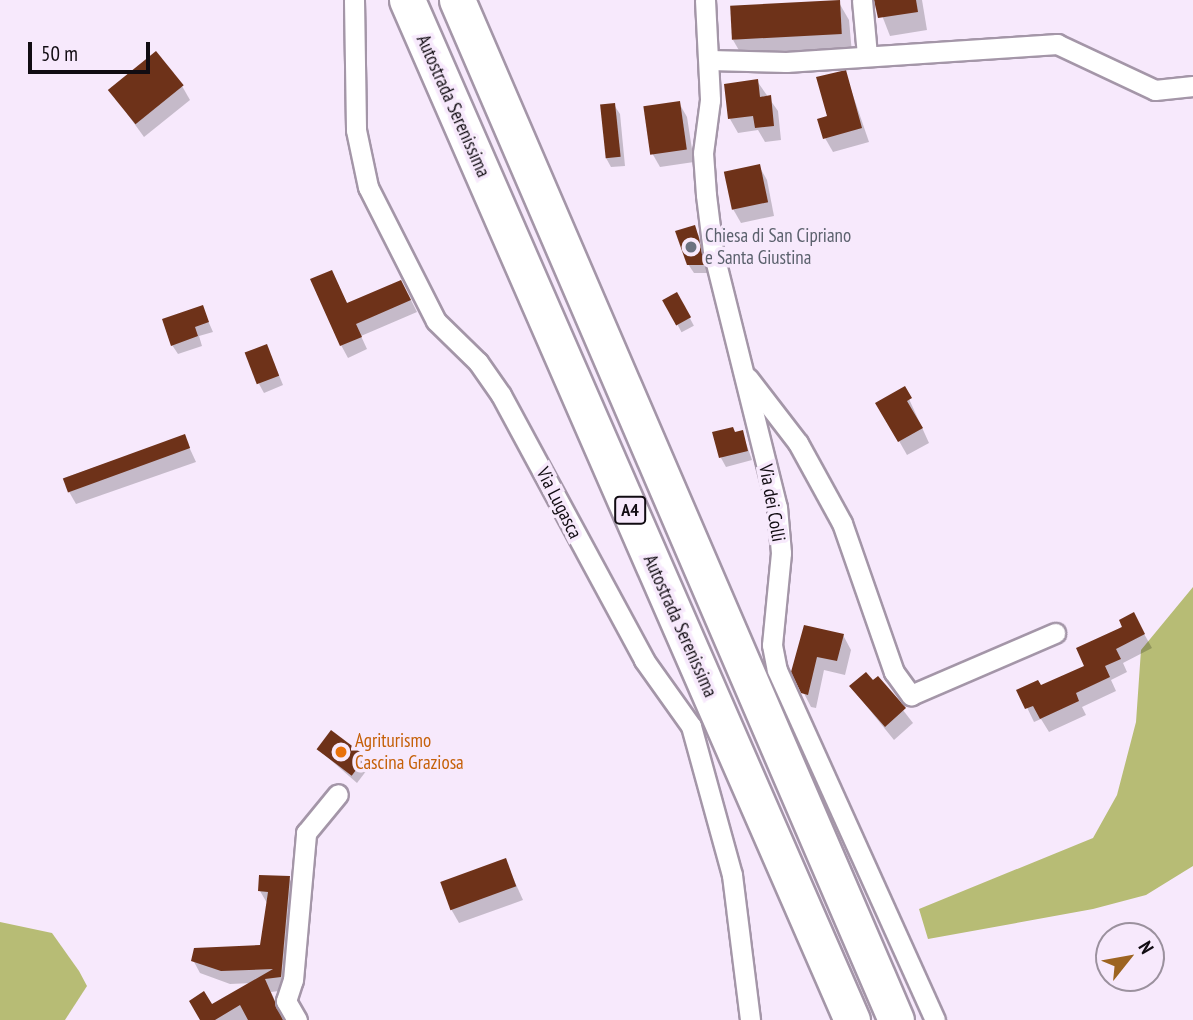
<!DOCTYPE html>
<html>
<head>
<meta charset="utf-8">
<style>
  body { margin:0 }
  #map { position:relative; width:1193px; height:1020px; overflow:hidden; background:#f7e9fc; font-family:"PT Sans Narrow",sans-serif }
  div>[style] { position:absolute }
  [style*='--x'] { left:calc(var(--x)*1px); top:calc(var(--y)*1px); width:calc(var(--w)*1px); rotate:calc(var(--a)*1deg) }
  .forest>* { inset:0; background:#b7bc75 }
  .shadow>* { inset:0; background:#0003; transform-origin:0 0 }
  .building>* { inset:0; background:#6e3219; transform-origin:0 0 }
  .roads { filter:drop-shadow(2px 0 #a496a8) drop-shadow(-2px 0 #a496a8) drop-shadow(0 2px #a496a8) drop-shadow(0 -2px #a496a8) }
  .street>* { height:19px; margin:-9.5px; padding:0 9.5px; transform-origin:9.5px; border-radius:9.5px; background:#fff }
  .highway>* { height:35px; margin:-17.5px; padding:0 17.5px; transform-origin:17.5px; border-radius:17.5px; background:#fff }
  .dots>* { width:19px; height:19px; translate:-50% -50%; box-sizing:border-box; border:4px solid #f7e9fc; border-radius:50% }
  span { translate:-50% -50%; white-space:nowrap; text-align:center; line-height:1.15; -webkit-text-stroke:7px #f7e9fc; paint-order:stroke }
  .shield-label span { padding:2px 5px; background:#f7e9fc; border:2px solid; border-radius:5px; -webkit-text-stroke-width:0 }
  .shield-label { font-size:18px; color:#110c12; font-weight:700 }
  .street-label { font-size:19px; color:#110c12 }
  .worship-label { font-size:19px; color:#5b616d }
  .left { translate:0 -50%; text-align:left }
  .food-label { font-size:19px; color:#c56008 }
  .north { position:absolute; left:1095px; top:922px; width:70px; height:70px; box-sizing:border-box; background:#f7e9fc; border:2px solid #9b919e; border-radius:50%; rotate:59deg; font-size:19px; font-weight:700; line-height:28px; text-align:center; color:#110c12 }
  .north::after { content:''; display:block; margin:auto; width:24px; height:32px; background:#9d6421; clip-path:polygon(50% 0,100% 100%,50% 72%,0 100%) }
  .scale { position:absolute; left:28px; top:42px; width:122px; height:32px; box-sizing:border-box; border:4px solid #110c12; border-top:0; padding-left:9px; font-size:21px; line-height:24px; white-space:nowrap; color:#110c12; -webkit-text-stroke:5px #f7e9fc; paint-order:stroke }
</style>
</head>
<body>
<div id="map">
  <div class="forest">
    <div style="clip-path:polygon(1193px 587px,1193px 866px,1146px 895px,1093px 909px,928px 939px,919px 909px,1093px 838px,1117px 795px,1136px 722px,1141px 650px)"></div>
    <div style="clip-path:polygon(0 922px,52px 933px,79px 971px,87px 986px,65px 1020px,0 1020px)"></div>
  </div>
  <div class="shadow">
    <div style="clip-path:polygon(876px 0,922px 0,927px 30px,890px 36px)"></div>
    <div style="clip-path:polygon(838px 1px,849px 20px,852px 53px,744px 59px,733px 40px)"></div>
    <div style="clip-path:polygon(845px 72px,869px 142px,833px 152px,825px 138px)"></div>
    <div style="clip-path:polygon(757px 81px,778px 111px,781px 140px,765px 142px,758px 130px,738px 133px,730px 119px)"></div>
    <div style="clip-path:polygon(182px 86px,190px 100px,144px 137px,110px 90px)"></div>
    <div style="clip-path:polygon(679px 103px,687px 117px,694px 162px,660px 167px,652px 153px)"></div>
    <div style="clip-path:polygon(614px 105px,620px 114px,625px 166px,611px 167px,606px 158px)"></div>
    <div style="clip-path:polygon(759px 166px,767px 180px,774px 216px,741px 223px,733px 209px,726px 173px)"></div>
    <div style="clip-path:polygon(694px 227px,699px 236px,708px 273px,694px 273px,688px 264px)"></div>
    <div style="clip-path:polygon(331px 272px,348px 305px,408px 294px,417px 312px,361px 336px,367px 349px,348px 358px,341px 345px)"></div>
    <div style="left:677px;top:294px;width:36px;height:14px;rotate:62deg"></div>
    <div style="clip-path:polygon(202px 307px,213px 332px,199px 336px,202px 346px,178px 354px,172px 345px)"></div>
    <div style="clip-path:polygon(271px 356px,283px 385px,264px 393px,259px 384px)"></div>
    <div style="clip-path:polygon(904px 388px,929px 443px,907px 455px,878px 404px)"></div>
    <div style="clip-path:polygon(742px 432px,752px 460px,726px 467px,721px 458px,735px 434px)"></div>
    <div style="clip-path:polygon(184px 436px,196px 462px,76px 504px,68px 490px,64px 478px)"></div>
    <div style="clip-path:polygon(1133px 614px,1152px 648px,1123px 663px,1127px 672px,1111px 680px,1116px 691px,1082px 707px,1086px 715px,1049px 732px,1041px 719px,1034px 722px,1019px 691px,1040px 687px,1086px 666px)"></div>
    <div style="clip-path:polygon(843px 635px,851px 650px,845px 675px,824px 670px,816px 708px,811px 707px,793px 672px)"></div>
    <div style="clip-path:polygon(878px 678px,913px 723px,894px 740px,851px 687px)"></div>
    <div style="clip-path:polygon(318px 749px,364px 757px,370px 766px,357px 783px)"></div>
    <div style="clip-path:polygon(505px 860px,523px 900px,459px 923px,451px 909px)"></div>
    <div style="clip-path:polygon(289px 878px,296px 891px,287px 990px,271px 992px,284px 1020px,202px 1020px,211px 1006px,253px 983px,230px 984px,200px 973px,193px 960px,262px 947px,267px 903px,260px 891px)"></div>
  </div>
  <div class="building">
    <div style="left:840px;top:0;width:34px;height:110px;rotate:87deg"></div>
    <div style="clip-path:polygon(874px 0,916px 0,918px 12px,878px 18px)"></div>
    <div style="left:156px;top:51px;width:44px;height:62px;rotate:51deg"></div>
    <div style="clip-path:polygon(846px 70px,862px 128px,823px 139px,817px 119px,827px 116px,816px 77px)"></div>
    <div style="clip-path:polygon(758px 79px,760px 97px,771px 95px,774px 126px,755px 128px,753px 116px,728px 119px,724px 84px)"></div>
    <div style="left:680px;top:101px;width:49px;height:37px;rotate:82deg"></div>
    <div style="left:615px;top:103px;width:54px;height:15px;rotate:84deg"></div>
    <div style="left:760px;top:164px;width:39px;height:37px;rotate:78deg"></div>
    <div style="clip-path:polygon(695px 225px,699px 238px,704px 265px,687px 265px,675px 231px)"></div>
    <div style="clip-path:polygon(332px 270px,347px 303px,401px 280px,411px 300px,356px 324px,362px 337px,340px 346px,310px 279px)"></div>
    <div style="left:677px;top:292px;width:29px;height:17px;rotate:61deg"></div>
    <div style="clip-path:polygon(203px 305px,209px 322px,195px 327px,198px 336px,171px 346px,162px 319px)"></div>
    <div style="left:267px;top:344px;width:34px;height:24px;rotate:69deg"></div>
    <div style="clip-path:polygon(905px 386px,912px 398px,907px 401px,923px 428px,898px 442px,875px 403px)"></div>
    <div style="clip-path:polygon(733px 427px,735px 432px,743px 430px,748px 451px,719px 458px,712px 432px)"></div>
    <div style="left:185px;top:434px;width:15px;height:130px;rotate:70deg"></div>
    <div style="clip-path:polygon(1134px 612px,1145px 634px,1116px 649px,1121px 659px,1105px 666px,1110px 677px,1076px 693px,1079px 701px,1040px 719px,1033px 706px,1025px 709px,1016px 690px,1038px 680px,1041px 685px,1084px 666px,1076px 648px,1122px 627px,1119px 620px)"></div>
    <div style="clip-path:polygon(804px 625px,844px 634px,837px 661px,817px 657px,808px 695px,801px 693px,791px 672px)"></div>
    <div style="clip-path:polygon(866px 672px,873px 680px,878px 676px,906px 708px,885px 727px,849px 686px)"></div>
    <div style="left:331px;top:730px;width:44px;height:24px;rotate:37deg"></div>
    <div style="left:506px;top:858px;width:30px;height:70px;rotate:70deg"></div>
    <div style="clip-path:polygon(259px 875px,290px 876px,281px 977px,265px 979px,283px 1020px,248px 1020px,240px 1005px,215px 1020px,200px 1020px,189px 1001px,204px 991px,212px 1004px,273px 969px,221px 971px,191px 961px,194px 948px,260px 945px,268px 892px,258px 891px)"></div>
  </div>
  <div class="roads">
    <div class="street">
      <div style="--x:354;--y:0;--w:130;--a:89.1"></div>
      <div style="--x:356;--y:130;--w:58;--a:78.1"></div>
      <div style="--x:368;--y:187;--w:150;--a:63.1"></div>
      <div style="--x:436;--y:321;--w:59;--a:44.3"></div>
      <div style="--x:478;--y:362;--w:40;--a:55.1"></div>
      <div style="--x:501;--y:395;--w:301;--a:61.6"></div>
      <div style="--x:644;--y:660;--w:81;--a:54.5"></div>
      <div style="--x:691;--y:726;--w:155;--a:74.6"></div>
      <div style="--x:732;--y:875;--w:146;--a:82.9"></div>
      <div style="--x:705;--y:0;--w:100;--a:87.1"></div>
      <div style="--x:710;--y:100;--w:53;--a:97.5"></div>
      <div style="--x:703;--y:153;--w:42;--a:85.9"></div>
      <div style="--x:706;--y:195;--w:56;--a:82.9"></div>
      <div style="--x:713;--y:251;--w:264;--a:76"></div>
      <div style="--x:777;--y:507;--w:46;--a:85"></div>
      <div style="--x:781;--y:553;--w:92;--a:95.6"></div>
      <div style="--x:772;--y:645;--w:25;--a:79"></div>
      <div style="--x:777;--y:670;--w:384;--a:65.7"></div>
      <div style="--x:862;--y:0;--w:55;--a:84.8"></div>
      <div style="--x:710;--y:60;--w:76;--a:1.5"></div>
      <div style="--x:786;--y:62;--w:272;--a:-3.8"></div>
      <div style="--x:1057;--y:44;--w:108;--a:25.1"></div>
      <div style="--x:1155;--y:90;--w:38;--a:-6"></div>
      <div style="--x:748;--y:378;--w:82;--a:52.4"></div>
      <div style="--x:798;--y:443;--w:91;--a:61.2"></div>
      <div style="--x:842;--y:523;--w:158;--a:70.8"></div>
      <div style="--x:894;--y:672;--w:29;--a:54"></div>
      <div style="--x:911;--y:695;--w:157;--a:-23.3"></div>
      <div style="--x:297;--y:1020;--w:22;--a:-120"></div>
      <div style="--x:286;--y:1001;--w:22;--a:-72"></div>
      <div style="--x:293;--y:980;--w:148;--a:-84.9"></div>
      <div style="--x:306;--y:833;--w:50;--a:-50.6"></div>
    </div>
    <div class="highway">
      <div style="--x:407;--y:0;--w:1113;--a:66.43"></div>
      <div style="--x:457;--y:0;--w:1110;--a:66.71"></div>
    </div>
  </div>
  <div class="dots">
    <div style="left:691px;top:247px;background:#6b7280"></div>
    <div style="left:341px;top:752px;background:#e8710a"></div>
  </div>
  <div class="shield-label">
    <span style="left:630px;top:510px">A4</span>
  </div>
  <div class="street-label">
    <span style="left:453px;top:106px;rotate:66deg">Autostrada Serenissima</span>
    <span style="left:559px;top:503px;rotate:63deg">Via Lugasca</span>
    <span style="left:772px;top:503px;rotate:80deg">Via dei Colli</span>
    <span style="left:680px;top:626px;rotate:66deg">Autostrada Serenissima</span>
  </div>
  <div class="worship-label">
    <span class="left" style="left:705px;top:247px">Chiesa di San Cipriano<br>e Santa Giustina</span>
  </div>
  <div class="food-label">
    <span class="left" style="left:355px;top:752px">Agriturismo<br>Cascina Graziosa</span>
  </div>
  <div class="north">N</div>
  <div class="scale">50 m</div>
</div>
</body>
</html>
